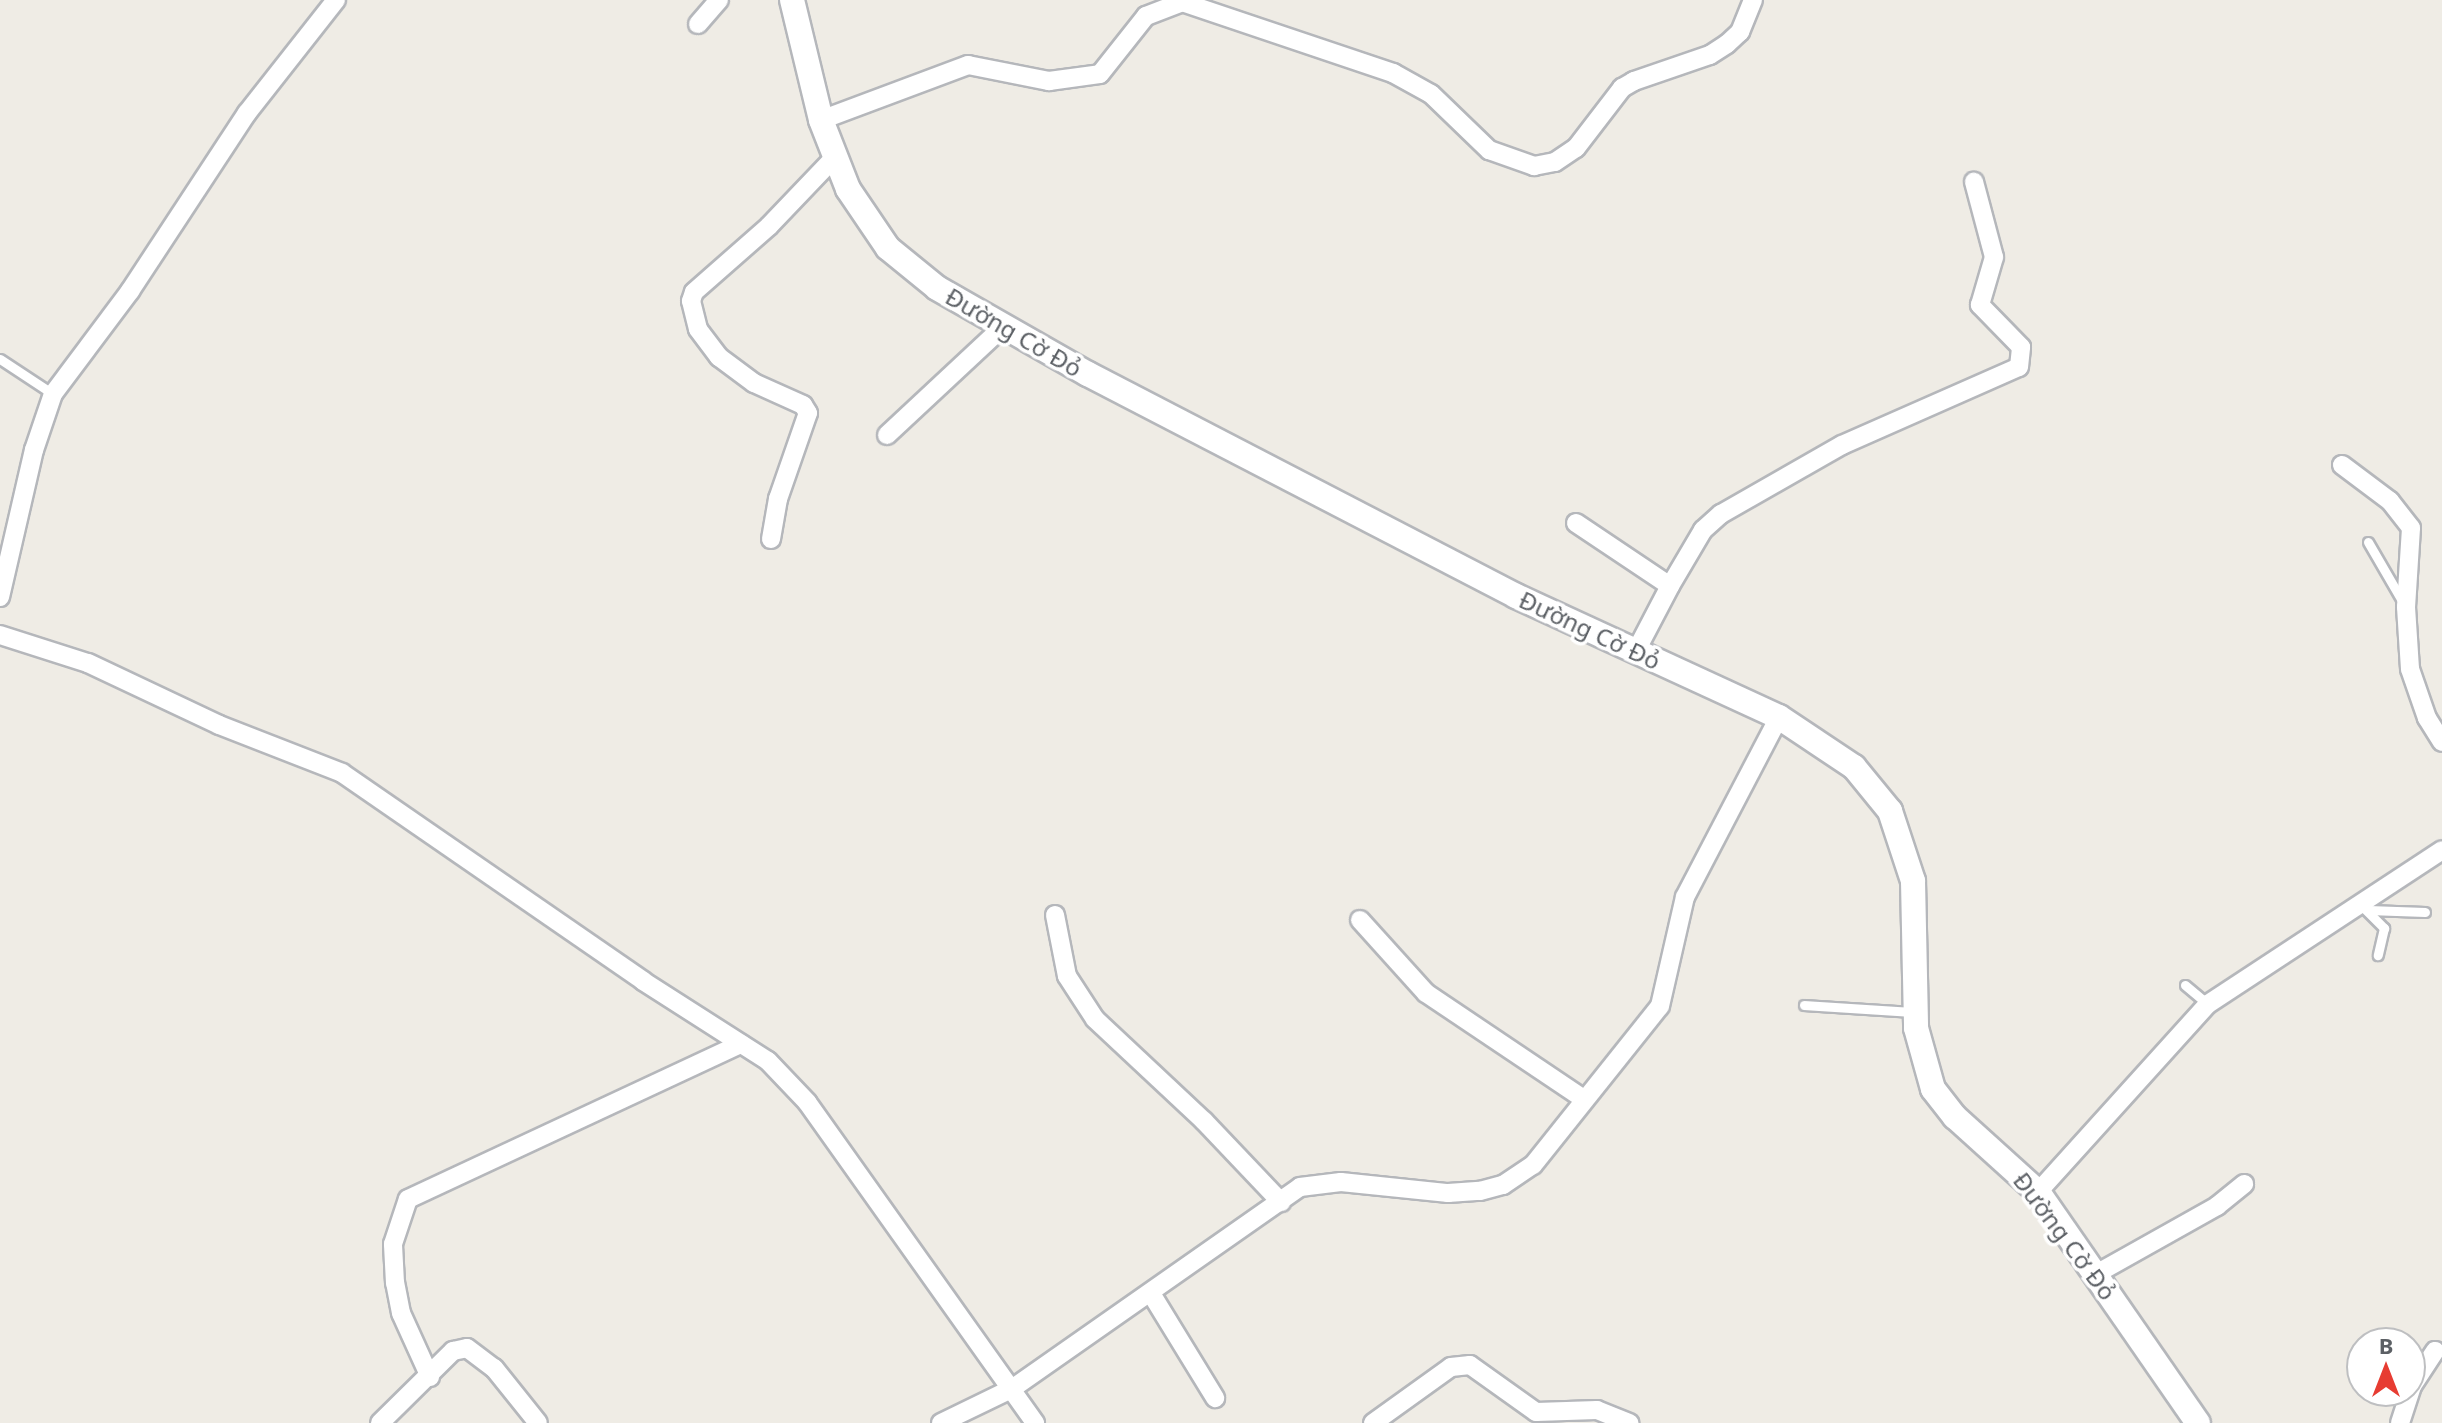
<!DOCTYPE html>
<html>
<head>
<meta charset="utf-8">
<style>
  body { margin:0 }
  #map { position:relative; width:2442px; height:1423px; overflow:hidden; background:#efece5; font-family:"Noto Sans",sans-serif }
  div>[style] { position:absolute }
  [style*='--x'] { left:calc(var(--x)*1px); top:calc(var(--y)*1px); width:calc(var(--w)*1px); rotate:calc(var(--a)*1deg) }
  .roads { filter:drop-shadow(2px 0 #b5b7bb) drop-shadow(-2px 0 #b5b7bb) drop-shadow(0 2px #b5b7bb) drop-shadow(0 -2px #b5b7bb) }
  .service>* { height:9px; margin:-4.5px; padding:0 4.5px; transform-origin:4.5px; border-radius:4.5px; background:#fff }
  .minor>* { height:18px; margin:-9px; padding:0 9px; transform-origin:9px; border-radius:9px; background:#fff }
  .secondary>* { height:24px; margin:-12px; padding:0 12px; transform-origin:12px; border-radius:12px; background:#fff }
  span { translate:-50% -50%; white-space:nowrap; text-align:center; line-height:1.15; -webkit-text-stroke:7px #fff; paint-order:stroke }
  .street-label { font-size:24px; color:#5c6065 }
  .north { position:absolute; left:2346px; top:1327px; width:80px; height:80px; box-sizing:border-box; background:#fff; border:2px solid #bebfc1; border-radius:50%; rotate:0deg; font-size:22px; font-weight:700; line-height:32px; text-align:center; color:#5c6065 }
  .north::after { content:''; display:block; margin:auto; width:28px; height:36px; background:#e73c32; clip-path:polygon(50% 0,100% 100%,50% 72%,0 100%) }
</style>
</head>
<body>
<div id="map">
  <div class="roads">
    <div class="service">
      <div style="--x:0;--y:359;--w:64;--a:33.4"></div>
      <div style="--x:2368;--y:542;--w:72;--a:59.9"></div>
      <div style="--x:2361;--y:905;--w:33;--a:45"></div>
      <div style="--x:2384;--y:928;--w:28;--a:103"></div>
      <div style="--x:2368;--y:910;--w:57;--a:2"></div>
      <div style="--x:2185;--y:985;--w:30;--a:40"></div>
      <div style="--x:1804;--y:1005;--w:108;--a:3.7"></div>
    </div>
    <div class="minor">
      <div style="--x:698;--y:24;--w:32;--a:-49"></div>
      <div style="--x:821;--y:120;--w:157;--a:-20.5"></div>
      <div style="--x:968;--y:65;--w:83;--a:11.2"></div>
      <div style="--x:1049;--y:81;--w:51;--a:-7.8"></div>
      <div style="--x:1100;--y:74;--w:74;--a:-51.6"></div>
      <div style="--x:1146;--y:16;--w:39;--a:-21"></div>
      <div style="--x:1182;--y:2;--w:223;--a:18.6"></div>
      <div style="--x:1393;--y:73;--w:43;--a:28.9"></div>
      <div style="--x:1431;--y:94;--w:81;--a:44"></div>
      <div style="--x:1489;--y:150;--w:48;--a:19.6"></div>
      <div style="--x:1534;--y:166;--w:21;--a:-11"></div>
      <div style="--x:1555;--y:162;--w:25;--a:-34"></div>
      <div style="--x:1576;--y:148;--w:76;--a:-52.5"></div>
      <div style="--x:1622;--y:88;--w:14;--a:-30"></div>
      <div style="--x:1634;--y:81;--w:80;--a:-18.9"></div>
      <div style="--x:1710;--y:55;--w:20;--a:-33"></div>
      <div style="--x:1727;--y:44;--w:18;--a:-43"></div>
      <div style="--x:1740;--y:32;--w:35;--a:-68"></div>
      <div style="--x:887;--y:435;--w:158;--a:-43"></div>
      <div style="--x:2342;--y:465;--w:60;--a:36.9"></div>
      <div style="--x:2390;--y:501;--w:34;--a:52"></div>
      <div style="--x:2411;--y:528;--w:79;--a:93.6"></div>
      <div style="--x:2406;--y:607;--w:62;--a:86.3"></div>
      <div style="--x:2410;--y:669;--w:52;--a:70.9"></div>
      <div style="--x:2427;--y:718;--w:28;--a:58"></div>
      <div style="--x:1576;--y:523;--w:113;--a:33.8"></div>
      <div style="--x:1670;--y:586;--w:73;--a:117.6"></div>
      <div style="--x:771;--y:539;--w:41;--a:-80.1"></div>
      <div style="--x:778;--y:499;--w:91;--a:-70.8"></div>
      <div style="--x:808;--y:413;--w:9;--a:-122"></div>
      <div style="--x:803;--y:405;--w:54;--a:-155.8"></div>
      <div style="--x:754;--y:383;--w:44;--a:-143.4"></div>
      <div style="--x:719;--y:357;--w:35;--a:-127"></div>
      <div style="--x:698;--y:329;--w:29;--a:-104"></div>
      <div style="--x:691;--y:301;--w:9;--a:-72"></div>
      <div style="--x:694;--y:292;--w:100;--a:-41.3"></div>
      <div style="--x:769;--y:226;--w:94;--a:-46.3"></div>
      <div style="--x:1670;--y:586;--w:65;--a:-59.5"></div>
      <div style="--x:1703;--y:530;--w:24;--a:-42"></div>
      <div style="--x:1721;--y:514;--w:139;--a:-29.7"></div>
      <div style="--x:1842;--y:445;--w:193;--a:-23.8"></div>
      <div style="--x:2019;--y:367;--w:20;--a:-84"></div>
      <div style="--x:2021;--y:347;--w:59;--a:-134.3"></div>
      <div style="--x:1980;--y:305;--w:50;--a:-73.7"></div>
      <div style="--x:1994;--y:257;--w:78;--a:-104.9"></div>
      <div style="--x:0;--y:597;--w:151;--a:-77"></div>
      <div style="--x:34;--y:450;--w:59;--a:-71.3"></div>
      <div style="--x:53;--y:394;--w:129;--a:-53.2"></div>
      <div style="--x:130;--y:291;--w:213;--a:-56.7"></div>
      <div style="--x:247;--y:113;--w:144;--a:-51.8"></div>
      <div style="--x:0;--y:635;--w:92;--a:17.7"></div>
      <div style="--x:88;--y:663;--w:145;--a:25.3"></div>
      <div style="--x:219;--y:725;--w:132;--a:21.3"></div>
      <div style="--x:342;--y:773;--w:366;--a:34.6"></div>
      <div style="--x:643;--y:981;--w:148;--a:32.6"></div>
      <div style="--x:768;--y:1061;--w:57;--a:46.4"></div>
      <div style="--x:807;--y:1102;--w:394;--a:54.6"></div>
      <div style="--x:1055;--y:915;--w:62;--a:78.9"></div>
      <div style="--x:1067;--y:976;--w:51;--a:56.9"></div>
      <div style="--x:1095;--y:1019;--w:149;--a:43.1"></div>
      <div style="--x:1204;--y:1121;--w:112;--a:46.5"></div>
      <div style="--x:1360;--y:920;--w:98;--a:47.9"></div>
      <div style="--x:1426;--y:993;--w:188;--a:33.9"></div>
      <div style="--x:2038;--y:1192;--w:253;--a:-47.9"></div>
      <div style="--x:2208;--y:1004;--w:280;--a:-33.3"></div>
      <div style="--x:2096;--y:1274;--w:139;--a:-29.3"></div>
      <div style="--x:2217;--y:1206;--w:35;--a:-39"></div>
      <div style="--x:1152;--y:1295;--w:121;--a:58.5"></div>
      <div style="--x:430;--y:1377;--w:70;--a:-114.4"></div>
      <div style="--x:401;--y:1313;--w:31;--a:-101"></div>
      <div style="--x:395;--y:1283;--w:39;--a:-93"></div>
      <div style="--x:393;--y:1244;--w:47;--a:-71.6"></div>
      <div style="--x:408;--y:1199;--w:367;--a:-25"></div>
      <div style="--x:380;--y:1423;--w:103;--a:-44.6"></div>
      <div style="--x:453;--y:1351;--w:14;--a:-12"></div>
      <div style="--x:467;--y:1348;--w:34;--a:37"></div>
      <div style="--x:494;--y:1368;--w:70;--a:51.3"></div>
      <div style="--x:941;--y:1423;--w:80;--a:-25.9"></div>
      <div style="--x:1013;--y:1388;--w:350;--a:-35"></div>
      <div style="--x:1300;--y:1187;--w:41;--a:-7"></div>
      <div style="--x:1341;--y:1182;--w:108;--a:5.9"></div>
      <div style="--x:1448;--y:1193;--w:32;--a:-4"></div>
      <div style="--x:1480;--y:1191;--w:24;--a:-15"></div>
      <div style="--x:1503;--y:1185;--w:36;--a:-34"></div>
      <div style="--x:1533;--y:1165;--w:203;--a:-51.4"></div>
      <div style="--x:1660;--y:1006;--w:112;--a:-77.1"></div>
      <div style="--x:1685;--y:897;--w:203;--a:-62.4"></div>
      <div style="--x:1373;--y:1423;--w:96;--a:-35.7"></div>
      <div style="--x:1451;--y:1367;--w:19;--a:-6"></div>
      <div style="--x:1470;--y:1365;--w:81;--a:35.5"></div>
      <div style="--x:1536;--y:1412;--w:61;--a:-1.9"></div>
      <div style="--x:1597;--y:1410;--w:35;--a:22"></div>
      <div style="--x:2400;--y:1423;--w:39;--a:-72"></div>
      <div style="--x:2412;--y:1386;--w:42;--a:-56.7"></div>
    </div>
    <div class="secondary">
      <div style="--x:792;--y:0;--w:123;--a:76.4"></div>
      <div style="--x:821;--y:120;--w:74;--a:68.6"></div>
      <div style="--x:848;--y:189;--w:71;--a:55.9"></div>
      <div style="--x:888;--y:248;--w:63;--a:39.2"></div>
      <div style="--x:937;--y:288;--w:174;--a:29.7"></div>
      <div style="--x:1088;--y:374;--w:482;--a:27.4"></div>
      <div style="--x:1516;--y:596;--w:289;--a:24.7"></div>
      <div style="--x:1779;--y:717;--w:90;--a:33.7"></div>
      <div style="--x:1854;--y:767;--w:57;--a:50.7"></div>
      <div style="--x:1890;--y:811;--w:74;--a:71.8"></div>
      <div style="--x:1913;--y:881;--w:147;--a:88.8"></div>
      <div style="--x:1916;--y:1028;--w:63;--a:74.4"></div>
      <div style="--x:1933;--y:1089;--w:36;--a:52"></div>
      <div style="--x:1955;--y:1117;--w:112;--a:42.1"></div>
      <div style="--x:2038;--y:1192;--w:281;--a:55.3"></div>
    </div>
  </div>
  <div class="street-label">
    <span style="left:1014px;top:332px;rotate:30deg">Đường Cờ Đỏ</span>
    <span style="left:1590px;top:630px;rotate:25deg">Đường Cờ Đỏ</span>
    <span style="left:2065px;top:1236px;rotate:53deg">Đường Cờ Đỏ</span>
  </div>
  <div class="north">B</div>
</div>
</body>
</html>
